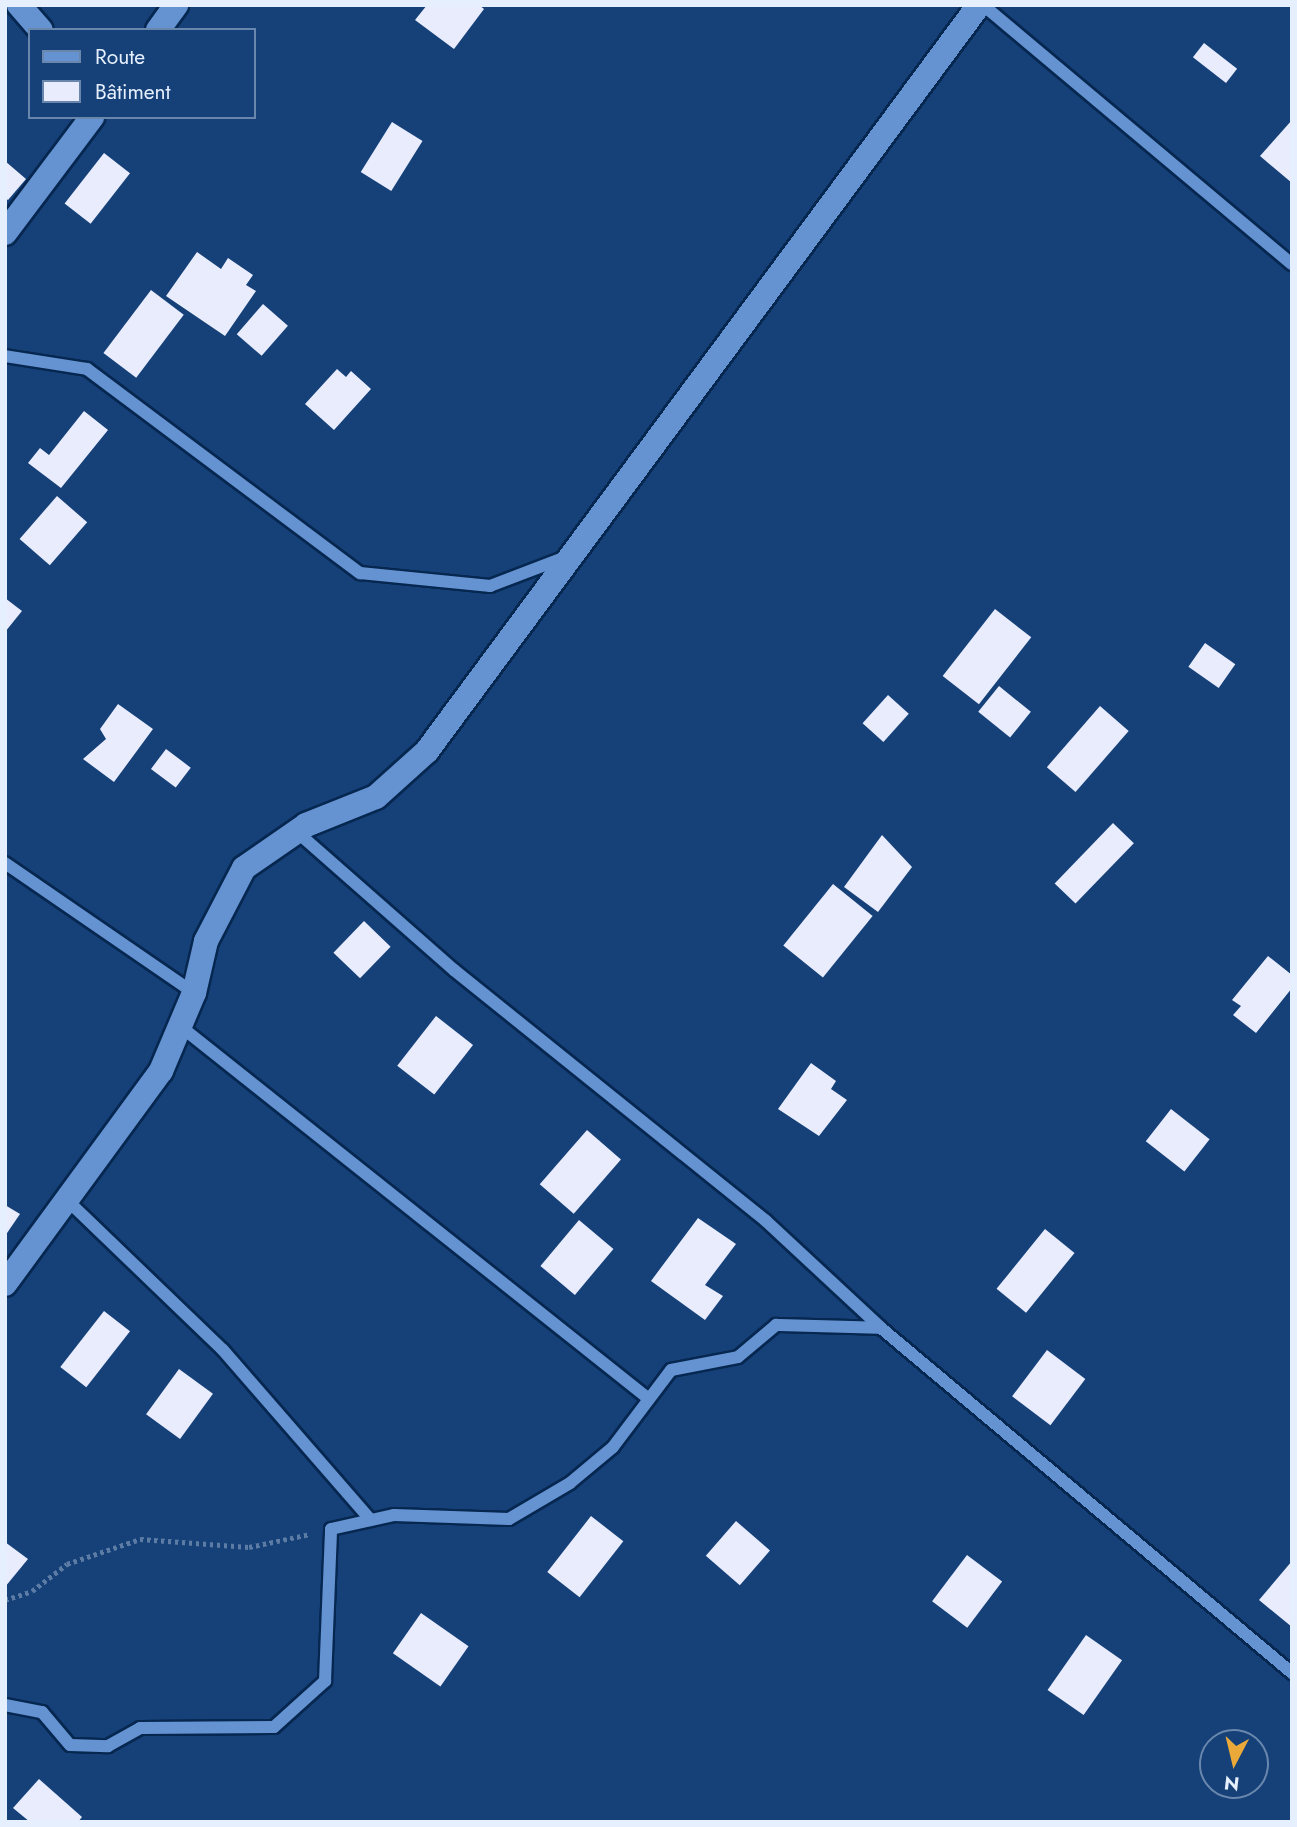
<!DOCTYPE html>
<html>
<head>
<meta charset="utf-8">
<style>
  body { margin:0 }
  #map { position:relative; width:1297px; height:1827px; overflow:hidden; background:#154178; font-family:Jost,sans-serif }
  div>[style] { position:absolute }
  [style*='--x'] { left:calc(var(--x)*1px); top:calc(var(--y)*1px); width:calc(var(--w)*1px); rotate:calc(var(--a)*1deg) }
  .building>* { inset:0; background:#e9ecfd; transform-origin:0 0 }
  .path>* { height:4.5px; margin-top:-2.25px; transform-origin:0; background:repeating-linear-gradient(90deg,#5c7ca5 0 3.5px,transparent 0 7px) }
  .roads { filter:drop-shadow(2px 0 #062750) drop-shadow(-2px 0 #062750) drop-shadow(0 2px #062750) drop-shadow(0 -2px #062750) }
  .lane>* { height:12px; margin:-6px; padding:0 6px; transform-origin:6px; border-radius:6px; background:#6593d1 }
  .street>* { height:24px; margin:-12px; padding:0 12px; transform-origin:12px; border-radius:12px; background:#6593d1 }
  span { translate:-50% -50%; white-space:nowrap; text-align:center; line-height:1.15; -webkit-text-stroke:7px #154178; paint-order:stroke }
  .frame { position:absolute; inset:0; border:7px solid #e6effd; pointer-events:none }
  .legend { position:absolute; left:28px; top:28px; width:228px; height:91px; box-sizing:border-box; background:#154178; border:2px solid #6987ad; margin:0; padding:9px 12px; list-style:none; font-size:21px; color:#e6effd }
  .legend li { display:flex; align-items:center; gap:14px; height:35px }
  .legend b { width:35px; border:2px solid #6987ad }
  .north { position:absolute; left:1199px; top:1729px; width:70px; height:70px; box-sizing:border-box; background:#154178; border:2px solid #6987ad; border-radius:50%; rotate:187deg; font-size:19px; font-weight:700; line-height:28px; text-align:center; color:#e6effd }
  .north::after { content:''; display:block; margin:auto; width:24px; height:32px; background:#eba93a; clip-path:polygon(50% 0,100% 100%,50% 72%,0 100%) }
</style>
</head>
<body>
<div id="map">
  <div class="building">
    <div style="clip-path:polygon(427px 5px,479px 5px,484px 9px,454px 49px,415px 20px)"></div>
    <div style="left:1204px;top:43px;width:42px;height:18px;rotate:38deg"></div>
    <div style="clip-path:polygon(1292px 120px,1292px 183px,1260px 156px)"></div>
    <div style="left:392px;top:122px;width:36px;height:59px;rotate:32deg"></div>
    <div style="left:104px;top:153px;width:33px;height:64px;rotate:38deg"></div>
    <div style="clip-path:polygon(5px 161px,26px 179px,8px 200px,5px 198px)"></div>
    <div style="clip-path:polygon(197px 252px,221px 269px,228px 258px,253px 275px,246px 285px,256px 291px,225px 336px,166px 296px)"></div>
    <div style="left:151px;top:290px;width:41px;height:79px;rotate:37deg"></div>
    <div style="left:263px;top:304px;width:33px;height:40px;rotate:41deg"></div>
    <div style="clip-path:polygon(337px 369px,346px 377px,351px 371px,371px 389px,334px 430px,305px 404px)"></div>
    <div style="clip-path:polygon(84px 411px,108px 430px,61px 488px,28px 463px,40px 448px,49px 455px)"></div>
    <div style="left:57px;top:496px;width:40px;height:57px;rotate:41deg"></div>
    <div style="clip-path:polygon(5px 598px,22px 611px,5px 632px)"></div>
    <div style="left:995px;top:609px;width:46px;height:85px;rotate:38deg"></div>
    <div style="left:1205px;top:643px;width:37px;height:29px;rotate:35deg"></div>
    <div style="left:999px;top:686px;width:41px;height:33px;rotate:39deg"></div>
    <div style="left:888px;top:695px;width:28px;height:38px;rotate:42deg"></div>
    <div style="clip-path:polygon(118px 704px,153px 729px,114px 782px,83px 759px,106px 739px,100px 729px)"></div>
    <div style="left:1100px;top:706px;width:38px;height:81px;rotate:41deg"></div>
    <div style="left:166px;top:749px;width:31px;height:25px;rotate:37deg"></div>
    <div style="left:1113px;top:823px;width:29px;height:84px;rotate:44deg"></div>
    <div style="clip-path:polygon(882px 835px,912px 867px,878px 912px,844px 887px)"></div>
    <div style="left:833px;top:884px;width:51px;height:79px;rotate:39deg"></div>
    <div style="left:364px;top:921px;width:37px;height:44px;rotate:44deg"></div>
    <div style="clip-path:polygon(1268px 956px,1292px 975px,1292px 988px,1256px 1033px,1233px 1015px,1241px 1006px,1232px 1000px)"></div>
    <div style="left:436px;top:1016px;width:47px;height:63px;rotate:38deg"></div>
    <div style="clip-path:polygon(811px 1063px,836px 1081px,831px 1089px,847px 1100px,819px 1136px,778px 1109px)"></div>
    <div style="left:1171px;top:1109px;width:49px;height:41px;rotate:38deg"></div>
    <div style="left:587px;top:1130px;width:45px;height:72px;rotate:41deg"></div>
    <div style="clip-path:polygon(5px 1205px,20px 1214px,5px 1236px)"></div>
    <div style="clip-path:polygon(698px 1218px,736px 1244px,705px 1285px,723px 1296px,705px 1320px,651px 1281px)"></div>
    <div style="left:579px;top:1220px;width:45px;height:60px;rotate:40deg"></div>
    <div style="left:1045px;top:1229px;width:38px;height:77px;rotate:39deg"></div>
    <div style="left:104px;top:1311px;width:33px;height:71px;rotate:38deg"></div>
    <div style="left:1047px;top:1350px;width:48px;height:58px;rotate:37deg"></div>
    <div style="left:179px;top:1369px;width:42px;height:56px;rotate:36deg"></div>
    <div style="left:591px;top:1516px;width:41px;height:71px;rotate:38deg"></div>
    <div style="left:736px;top:1521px;width:45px;height:46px;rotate:41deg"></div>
    <div style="clip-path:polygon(5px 1542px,28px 1559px,5px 1587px)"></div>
    <div style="left:967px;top:1555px;width:44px;height:58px;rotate:37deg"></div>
    <div style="clip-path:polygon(1292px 1561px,1292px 1627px,1259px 1600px)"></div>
    <div style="left:421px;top:1613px;width:58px;height:49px;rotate:35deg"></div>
    <div style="left:1086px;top:1635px;width:44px;height:67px;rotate:35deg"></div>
    <div style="clip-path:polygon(39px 1779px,82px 1817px,78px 1822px,30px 1822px,13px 1808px)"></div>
  </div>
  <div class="path">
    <div style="--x:5;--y:1600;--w:28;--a:-18"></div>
    <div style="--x:32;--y:1591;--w:44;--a:-37.6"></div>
    <div style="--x:67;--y:1564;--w:77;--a:-18.9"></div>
    <div style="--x:140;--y:1539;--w:109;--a:4.2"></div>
    <div style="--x:249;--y:1547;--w:62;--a:-12"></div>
  </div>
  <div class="roads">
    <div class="lane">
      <div style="--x:983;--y:5;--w:403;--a:40"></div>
      <div style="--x:5;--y:356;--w:83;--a:9"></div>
      <div style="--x:87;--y:369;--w:341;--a:36.8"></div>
      <div style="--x:360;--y:573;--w:131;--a:5.7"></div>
      <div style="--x:490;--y:586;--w:81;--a:-20.9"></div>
      <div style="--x:297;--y:832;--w:209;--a:41.3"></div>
      <div style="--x:454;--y:970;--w:400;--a:38.8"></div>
      <div style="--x:766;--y:1221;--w:157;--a:42.9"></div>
      <div style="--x:881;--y:1328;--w:537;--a:40.01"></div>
      <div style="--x:5;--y:863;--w:229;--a:34.5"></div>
      <div style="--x:180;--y:1026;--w:599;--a:38.5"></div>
      <div style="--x:67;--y:1200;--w:216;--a:43.9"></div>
      <div style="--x:223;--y:1350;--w:225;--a:49"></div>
      <div style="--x:5;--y:1705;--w:38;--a:11"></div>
      <div style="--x:42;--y:1712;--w:43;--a:49.7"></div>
      <div style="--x:70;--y:1745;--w:38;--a:2"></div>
      <div style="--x:108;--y:1746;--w:37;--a:-29"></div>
      <div style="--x:140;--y:1728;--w:134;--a:-0.4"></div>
      <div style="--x:274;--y:1727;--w:69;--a:-42"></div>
      <div style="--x:325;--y:1681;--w:152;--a:-87.7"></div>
      <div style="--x:331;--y:1529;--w:65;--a:-12.5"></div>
      <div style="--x:394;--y:1515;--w:115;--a:2"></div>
      <div style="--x:509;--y:1519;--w:71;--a:-30.5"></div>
      <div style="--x:570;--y:1483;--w:56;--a:-39.9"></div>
      <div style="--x:613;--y:1447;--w:96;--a:-53"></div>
      <div style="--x:671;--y:1370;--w:68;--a:-11"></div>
      <div style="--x:738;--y:1357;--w:50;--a:-40.1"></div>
      <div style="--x:776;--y:1325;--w:105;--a:1.6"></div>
    </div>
    <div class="street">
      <div style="--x:19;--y:5;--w:33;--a:49"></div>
      <div style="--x:158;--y:30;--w:31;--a:-54"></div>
      <div style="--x:5;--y:233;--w:145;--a:-53.1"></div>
      <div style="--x:5;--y:1284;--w:264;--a:-53.8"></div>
      <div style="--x:161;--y:1071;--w:85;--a:-67.1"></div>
      <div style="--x:194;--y:993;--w:53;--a:-77"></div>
      <div style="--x:206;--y:941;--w:82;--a:-62.5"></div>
      <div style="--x:244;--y:868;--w:75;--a:-34.7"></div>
      <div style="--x:306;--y:825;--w:75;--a:-21.8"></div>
      <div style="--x:376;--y:797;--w:69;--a:-42"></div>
      <div style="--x:427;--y:751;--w:928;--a:-53.5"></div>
    </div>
  </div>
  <div class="frame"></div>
  <ul class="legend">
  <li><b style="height:9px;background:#6593d1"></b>Route</li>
  <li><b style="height:19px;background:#e9ecfd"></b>Bâtiment</li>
  </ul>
  <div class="north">N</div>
</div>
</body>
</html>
